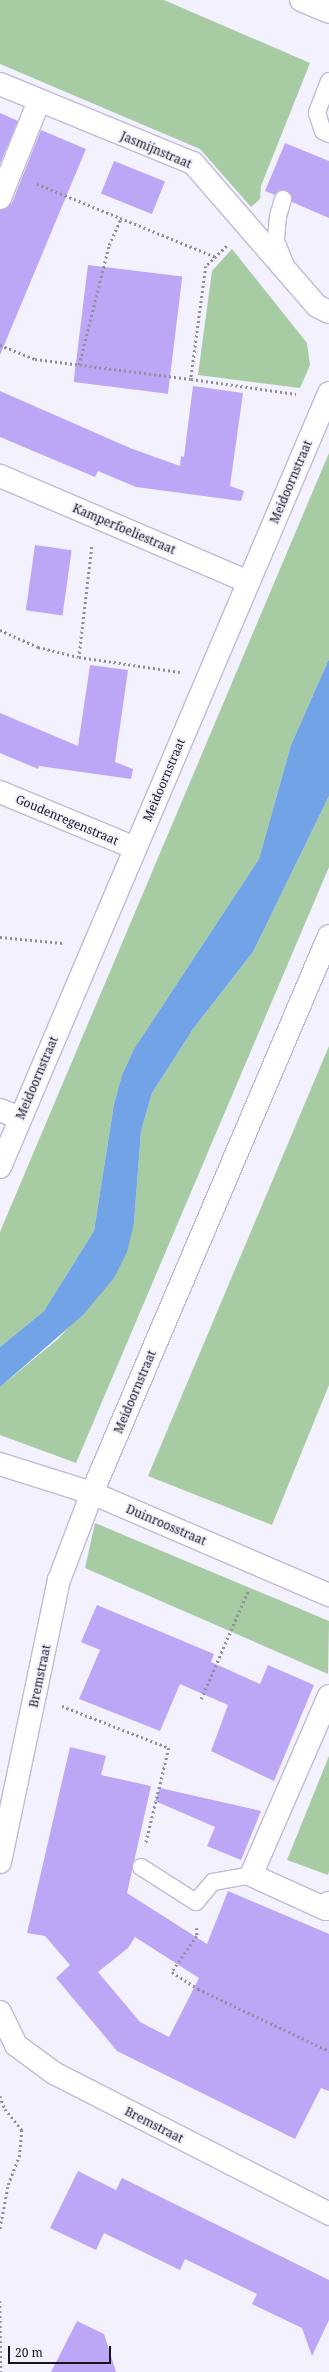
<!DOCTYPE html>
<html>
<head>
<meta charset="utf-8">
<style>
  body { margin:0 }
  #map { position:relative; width:329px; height:2372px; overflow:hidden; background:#f4f1fe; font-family:"Noto Serif",serif }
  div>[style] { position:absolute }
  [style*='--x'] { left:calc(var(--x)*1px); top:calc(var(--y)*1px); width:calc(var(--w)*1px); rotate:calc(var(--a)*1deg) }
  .green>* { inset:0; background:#a7cba2 }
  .water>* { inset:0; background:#71a3e6 }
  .building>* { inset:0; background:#bda6f5; transform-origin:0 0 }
  .path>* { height:2.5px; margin-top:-1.25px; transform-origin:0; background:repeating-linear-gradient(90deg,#918e9a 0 2px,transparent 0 5px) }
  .roads { filter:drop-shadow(1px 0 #c1b9d8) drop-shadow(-1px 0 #c1b9d8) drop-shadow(0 1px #c1b9d8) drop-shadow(0 -1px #c1b9d8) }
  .lane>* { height:16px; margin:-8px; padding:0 8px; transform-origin:8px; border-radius:8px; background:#fff }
  .street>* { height:22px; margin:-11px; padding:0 11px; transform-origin:11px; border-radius:11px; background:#fff }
  .secondary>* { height:22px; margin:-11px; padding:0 11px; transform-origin:11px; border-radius:11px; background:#fff }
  span { translate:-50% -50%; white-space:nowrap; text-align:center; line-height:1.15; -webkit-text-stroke:4px #f4f1fe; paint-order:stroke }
  .street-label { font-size:12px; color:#17141e }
  .scale { position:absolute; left:8px; top:2346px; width:103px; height:18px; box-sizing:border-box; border:2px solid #17141e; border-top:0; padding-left:5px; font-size:12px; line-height:14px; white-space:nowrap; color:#17141e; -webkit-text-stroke:3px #f4f1fe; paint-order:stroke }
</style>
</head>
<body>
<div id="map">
  <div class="green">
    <div style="clip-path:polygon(0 0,164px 0,310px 63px,261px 186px,260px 199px,251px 207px,200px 149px,0 64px)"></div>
    <div style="clip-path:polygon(232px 249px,307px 343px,310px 365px,300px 388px,198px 375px,212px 271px)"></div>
    <div style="clip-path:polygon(329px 453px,329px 659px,291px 745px,259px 859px,134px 1049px,122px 1075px,114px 1104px,94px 1231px,44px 1311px,0 1347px,0 1232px)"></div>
    <div style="clip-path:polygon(329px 796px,329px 867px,76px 1463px,0 1435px,0 1387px,58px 1339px,114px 1278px,134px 1223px,141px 1131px,152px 1093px,193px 1029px,253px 952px)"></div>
    <div style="clip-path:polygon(329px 1046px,329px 1385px,272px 1525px,148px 1476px)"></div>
    <div style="clip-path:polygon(95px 1523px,329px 1621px,328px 1674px,85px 1568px)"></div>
    <div style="clip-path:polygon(329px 1756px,329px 1871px,328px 1875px,287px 1860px)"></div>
  </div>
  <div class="water">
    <div style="clip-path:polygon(329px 659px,329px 796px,253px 952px,193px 1029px,152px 1093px,141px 1131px,134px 1223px,127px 1252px,114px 1278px,83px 1315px,0 1387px,0 1347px,44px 1311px,94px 1231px,114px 1104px,122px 1075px,134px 1049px,259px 859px,291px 745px)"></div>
  </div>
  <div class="building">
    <div style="clip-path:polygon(0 113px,18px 121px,0 164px)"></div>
    <div style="clip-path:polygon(41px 130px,86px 149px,0 355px,0 210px,12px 203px)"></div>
    <div style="clip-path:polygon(285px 143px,329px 161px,329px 218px,292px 202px,292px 196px,286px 190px,280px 190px,275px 195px,265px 191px)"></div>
    <div style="left:114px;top:161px;width:55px;height:35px;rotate:22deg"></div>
    <div style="left:88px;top:265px;width:95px;height:118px;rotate:7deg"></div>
    <div style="clip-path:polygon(193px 386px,243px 393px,230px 486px,244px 491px,241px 501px,136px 487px,98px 471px,95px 477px,0 437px,0 391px,130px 448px,180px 466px,181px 456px,184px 457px)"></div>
    <div style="left:35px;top:545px;width:37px;height:66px;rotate:8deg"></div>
    <div style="clip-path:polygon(90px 665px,128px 670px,115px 762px,133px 769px,131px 779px,39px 766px,38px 769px,0 753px,0 713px,78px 746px)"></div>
    <div style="clip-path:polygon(97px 1605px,214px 1654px,211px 1662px,260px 1684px,268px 1665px,314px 1685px,274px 1781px,211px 1751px,228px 1705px,180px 1684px,160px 1731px,79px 1699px,100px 1650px,81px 1642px)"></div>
    <div style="clip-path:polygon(evenodd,70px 1747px,106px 1756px,101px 1775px,151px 1786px,127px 1893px,207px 1944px,228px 1891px,329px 1934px,329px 2091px,321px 2088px,295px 2139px,117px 2051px,56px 1978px,70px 1965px,45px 1936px,27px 1933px,70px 1747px,135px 1937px,199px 1978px,169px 2037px,140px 2022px,98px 1972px,128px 1948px,135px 1937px)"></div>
    <div style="clip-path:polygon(160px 1788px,261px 1811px,241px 1860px,207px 1846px,215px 1827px,155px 1801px)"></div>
    <div style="clip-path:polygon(78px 2171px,116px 2190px,122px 2178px,329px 2280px,329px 2320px,312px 2356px,302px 2328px,252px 2304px,257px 2294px,185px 2259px,180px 2270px,104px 2233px,96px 2250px,50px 2228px)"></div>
    <div style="clip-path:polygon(77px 2321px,104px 2334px,116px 2372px,51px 2372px)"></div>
  </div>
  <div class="path">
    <div style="--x:37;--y:184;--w:193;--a:22.2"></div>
    <div style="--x:227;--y:246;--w:29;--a:136"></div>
    <div style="--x:206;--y:266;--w:114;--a:97.6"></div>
    <div style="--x:191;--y:379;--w:106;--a:8.1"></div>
    <div style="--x:0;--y:345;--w:38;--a:22"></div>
    <div style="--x:35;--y:359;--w:157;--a:7.3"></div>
    <div style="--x:79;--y:365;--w:124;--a:-76"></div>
    <div style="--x:109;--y:245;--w:30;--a:-66"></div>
    <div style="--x:92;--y:547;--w:111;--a:96.7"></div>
    <div style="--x:79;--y:657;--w:102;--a:8.4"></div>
    <div style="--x:0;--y:630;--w:42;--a:24.1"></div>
    <div style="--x:38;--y:647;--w:41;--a:14"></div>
    <div style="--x:0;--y:937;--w:63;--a:5.4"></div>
    <div style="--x:201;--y:1699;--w:118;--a:-66.5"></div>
    <div style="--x:62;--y:1706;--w:115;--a:21.4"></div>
    <div style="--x:169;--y:1748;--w:98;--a:103.6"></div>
    <div style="--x:197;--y:1928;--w:8;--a:90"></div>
    <div style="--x:197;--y:1936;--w:44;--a:124.8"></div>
    <div style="--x:172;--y:1972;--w:31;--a:33"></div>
    <div style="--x:198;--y:1989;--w:145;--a:25.3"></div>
    <div style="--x:0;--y:2096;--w:14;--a:69"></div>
    <div style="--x:5;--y:2109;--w:27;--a:51"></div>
    <div style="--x:22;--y:2130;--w:25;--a:95"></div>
    <div style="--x:20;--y:2155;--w:34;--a:111"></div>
    <div style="--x:8;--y:2187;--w:44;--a:100.5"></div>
    <div style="--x:0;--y:2301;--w:71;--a:89.2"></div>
  </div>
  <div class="roads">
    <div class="lane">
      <div style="--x:329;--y:81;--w:34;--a:111"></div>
      <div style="--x:317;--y:113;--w:19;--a:72"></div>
      <div style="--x:323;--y:131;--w:7;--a:27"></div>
      <div style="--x:283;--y:199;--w:18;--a:106"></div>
      <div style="--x:278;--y:216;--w:25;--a:95"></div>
      <div style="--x:276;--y:241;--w:24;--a:68"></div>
      <div style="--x:141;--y:1867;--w:65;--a:32.5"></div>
      <div style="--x:196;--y:1902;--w:26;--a:-50"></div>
      <div style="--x:213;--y:1882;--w:39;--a:-10"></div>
    </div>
    <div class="street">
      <div style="--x:0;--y:84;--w:209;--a:22.3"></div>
      <div style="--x:193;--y:163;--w:189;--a:49.1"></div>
      <div style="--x:317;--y:306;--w:13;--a:27"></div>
      <div style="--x:0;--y:198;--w:105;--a:-68.1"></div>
      <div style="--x:0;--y:476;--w:270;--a:23.1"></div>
      <div style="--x:0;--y:792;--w:146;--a:22.5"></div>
      <div style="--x:0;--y:1110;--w:22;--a:22"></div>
      <div style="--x:0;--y:1167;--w:841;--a:-66.97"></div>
      <div style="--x:0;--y:1464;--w:96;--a:17.5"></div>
      <div style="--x:92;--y:1493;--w:258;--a:23.3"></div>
      <div style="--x:329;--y:1696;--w:195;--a:113.5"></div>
      <div style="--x:251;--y:1875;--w:82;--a:24.4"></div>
      <div style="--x:326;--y:1909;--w:7;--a:-63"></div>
      <div style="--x:0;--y:1862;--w:288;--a:-78.2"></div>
      <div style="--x:59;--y:1580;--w:93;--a:-69.2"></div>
      <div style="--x:92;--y:1493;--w:605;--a:-66.95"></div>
      <div style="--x:0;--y:2012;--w:37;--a:64"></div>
      <div style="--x:16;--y:2045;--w:47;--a:36.4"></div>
      <div style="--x:54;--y:2073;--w:309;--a:27.1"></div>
    </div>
    <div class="secondary">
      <div style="--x:301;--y:0;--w:30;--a:23"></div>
    </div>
  </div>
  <div class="street-label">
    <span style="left:156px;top:150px;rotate:23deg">Jasmijnstraat</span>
    <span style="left:291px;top:482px;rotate:-67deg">Meidoornstraat</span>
    <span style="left:124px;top:529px;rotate:23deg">Kamperfoeliestraat</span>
    <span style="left:164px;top:780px;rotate:-67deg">Meidoornstraat</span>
    <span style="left:67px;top:820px;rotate:23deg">Goudenregenstraat</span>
    <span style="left:37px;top:1078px;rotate:-67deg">Meidoornstraat</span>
    <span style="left:135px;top:1392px;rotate:-67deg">Meidoornstraat</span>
    <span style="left:166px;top:1525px;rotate:23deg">Duinroosstraat</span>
    <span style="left:40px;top:1676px;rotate:-78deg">Bremstraat</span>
    <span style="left:154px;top:2125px;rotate:27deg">Bremstraat</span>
  </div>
  <div class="scale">20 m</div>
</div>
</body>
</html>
